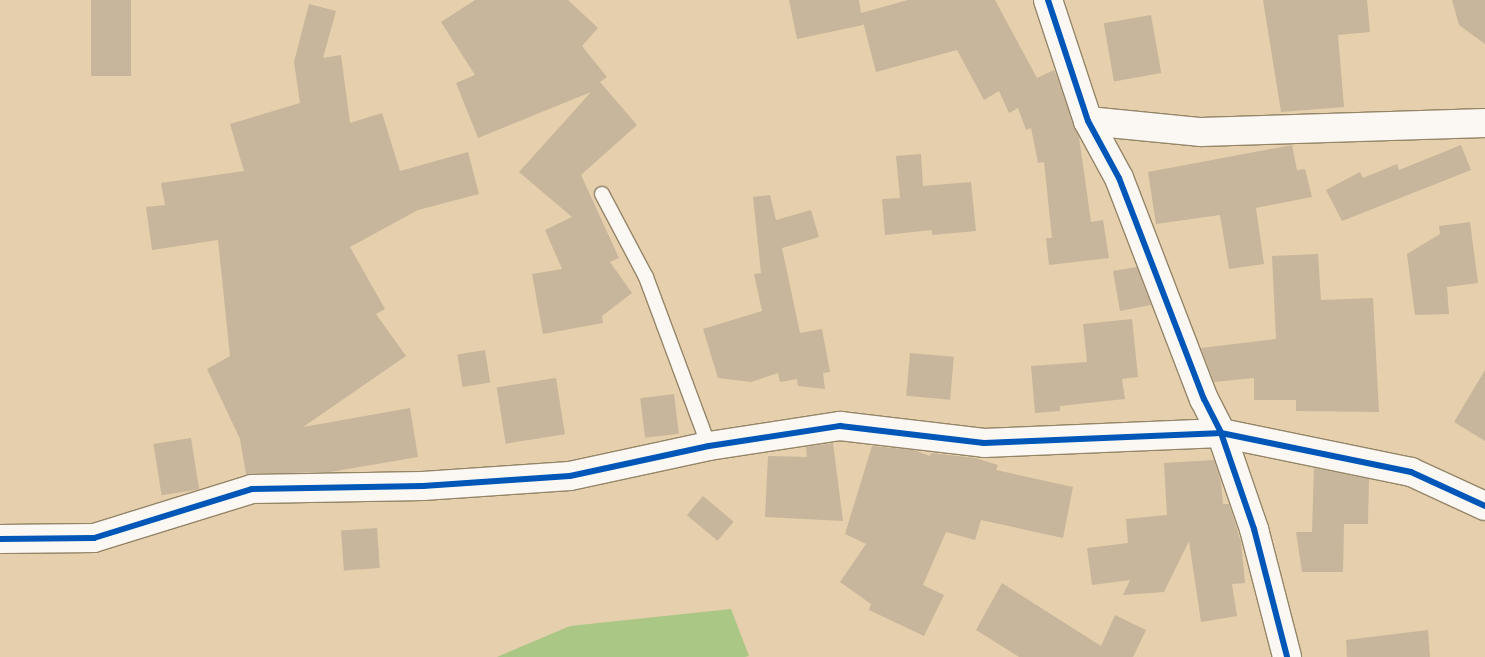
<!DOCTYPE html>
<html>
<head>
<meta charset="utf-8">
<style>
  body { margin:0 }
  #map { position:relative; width:1485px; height:657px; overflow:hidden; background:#e5cfad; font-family:Inter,sans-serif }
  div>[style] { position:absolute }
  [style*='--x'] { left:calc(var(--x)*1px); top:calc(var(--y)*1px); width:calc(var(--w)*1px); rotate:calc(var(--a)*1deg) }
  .green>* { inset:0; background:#aac785 }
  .building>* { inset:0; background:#c7b69b; transform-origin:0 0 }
  .roads { filter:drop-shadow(1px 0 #958568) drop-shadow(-1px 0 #958568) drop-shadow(0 1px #958568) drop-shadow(0 -1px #958568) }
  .lane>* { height:14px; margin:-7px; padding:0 7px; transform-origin:7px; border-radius:7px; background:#fbf8f3 }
  .street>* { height:28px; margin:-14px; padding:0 14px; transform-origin:14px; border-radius:14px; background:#fbf8f3 }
  .cycleway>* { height:6px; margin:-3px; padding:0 3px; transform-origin:3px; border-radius:3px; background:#0057b8 }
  span { translate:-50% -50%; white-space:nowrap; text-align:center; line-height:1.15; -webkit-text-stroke:4.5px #fce5c0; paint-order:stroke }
</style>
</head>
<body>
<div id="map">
  <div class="green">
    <div style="clip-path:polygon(731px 609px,749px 656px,745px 657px,497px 657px,570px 626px)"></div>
  </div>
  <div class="building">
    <div style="left:91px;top:0;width:40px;height:76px"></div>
    <div style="clip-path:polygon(475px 0,568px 0,598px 28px,582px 46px,607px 77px,600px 82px,637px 125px,581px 175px,619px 258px,610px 262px,632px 293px,602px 316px,603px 323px,543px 334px,532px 274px,562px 269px,545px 230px,572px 217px,519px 172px,591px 92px,478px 138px,456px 83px,475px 75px,441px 22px)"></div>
    <div style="clip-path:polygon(789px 0,859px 0,861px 13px,908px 0,995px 0,1037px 78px,1054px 70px,1057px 77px,1079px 137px,1091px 222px,1103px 220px,1109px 258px,1049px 265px,1046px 238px,1052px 238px,1044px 162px,1038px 163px,1031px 128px,1026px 130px,1018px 108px,1009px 113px,999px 91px,984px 100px,957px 50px,876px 72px,863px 22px,863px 25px,797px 39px)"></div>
    <div style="clip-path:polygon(1263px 0,1367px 0,1370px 32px,1338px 35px,1344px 107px,1281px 112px)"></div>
    <div style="clip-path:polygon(1452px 0,1485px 0,1485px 44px,1459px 25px)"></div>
    <div style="clip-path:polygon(309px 4px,336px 11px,323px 58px,341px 55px,350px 123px,382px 113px,400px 171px,468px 152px,479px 194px,418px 210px,350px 247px,385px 309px,376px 314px,406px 356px,303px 427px,410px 408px,418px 457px,330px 472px,246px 474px,240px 439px,207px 369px,230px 356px,218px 240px,152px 250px,146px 207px,165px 205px,161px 183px,244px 171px,230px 124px,300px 103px,294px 62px)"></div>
    <div style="left:1151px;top:15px;width:59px;height:48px;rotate:80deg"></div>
    <div style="clip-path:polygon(1292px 145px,1297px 170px,1305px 169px,1312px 197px,1256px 208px,1264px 264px,1229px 269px,1220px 215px,1156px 224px,1148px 172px)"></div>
    <div style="clip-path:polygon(1461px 145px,1471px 170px,1342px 221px,1326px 190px,1360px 172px,1363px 178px,1397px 164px,1399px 170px)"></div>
    <div style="clip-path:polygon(921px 154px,923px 186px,971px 182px,976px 231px,932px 235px,932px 230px,885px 235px,882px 199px,900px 198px,896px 156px)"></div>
    <div style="clip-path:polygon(770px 195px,776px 220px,811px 210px,819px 237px,782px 248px,800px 333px,822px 329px,830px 372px,823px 373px,825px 389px,798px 386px,797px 379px,780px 382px,778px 373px,751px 382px,718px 378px,703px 329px,762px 311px,754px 274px,761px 273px,753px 197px)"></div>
    <div style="clip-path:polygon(1470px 222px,1478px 283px,1447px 287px,1449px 314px,1415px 315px,1407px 254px,1440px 234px,1439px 226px)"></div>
    <div style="clip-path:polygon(1318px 254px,1321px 300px,1373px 298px,1379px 412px,1296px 411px,1296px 400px,1254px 400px,1254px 378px,1214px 382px,1201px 348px,1276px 339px,1272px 256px)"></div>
    <div style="clip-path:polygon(1137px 267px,1151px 305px,1120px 311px,1113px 271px)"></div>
    <div style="clip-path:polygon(1132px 319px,1138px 377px,1122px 379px,1125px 399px,1060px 406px,1060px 411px,1035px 413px,1031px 366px,1087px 362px,1083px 324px)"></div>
    <div style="left:485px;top:350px;width:33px;height:28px;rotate:81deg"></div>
    <div style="left:910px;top:353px;width:44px;height:43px;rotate:5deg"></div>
    <div style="clip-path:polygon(1485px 370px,1485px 441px,1454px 422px)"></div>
    <div style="left:556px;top:378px;width:57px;height:60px;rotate:81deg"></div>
    <div style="left:674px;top:394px;width:40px;height:34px;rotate:83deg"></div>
    <div style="left:191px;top:438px;width:52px;height:38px;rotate:81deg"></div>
    <div style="clip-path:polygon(833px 443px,843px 521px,765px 517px,768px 456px,807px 457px,806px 447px)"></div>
    <div style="clip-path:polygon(872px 446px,914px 450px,930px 456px,931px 453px,975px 458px,998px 465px,996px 470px,1073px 487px,1063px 538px,981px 520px,975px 540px,946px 532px,923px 585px,944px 595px,924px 636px,869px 610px,871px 604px,840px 582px,866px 544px,845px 534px)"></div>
    <div style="clip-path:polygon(1214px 460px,1221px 482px,1223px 504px,1229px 504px,1241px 542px,1245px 583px,1232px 584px,1237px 616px,1201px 622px,1189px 541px,1164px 592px,1123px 595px,1130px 580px,1092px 585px,1087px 548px,1128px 543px,1126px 519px,1167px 515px,1164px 463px)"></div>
    <div style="clip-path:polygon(1314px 468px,1369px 479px,1368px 524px,1344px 524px,1343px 572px,1302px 572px,1296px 532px,1312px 532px)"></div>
    <div style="left:703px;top:496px;width:40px;height:25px;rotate:40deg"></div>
    <div style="left:377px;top:528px;width:40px;height:36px;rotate:86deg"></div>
    <div style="clip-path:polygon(1002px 583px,1101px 646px,1115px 615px,1146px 630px,1133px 657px,1019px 657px,976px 630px)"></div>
    <div style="clip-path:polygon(1428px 630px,1430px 657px,1347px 657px,1346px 640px)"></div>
  </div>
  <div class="roads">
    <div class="lane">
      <div style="--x:602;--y:194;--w:94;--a:62.1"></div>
      <div style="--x:646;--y:277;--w:180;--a:69.6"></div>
    </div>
    <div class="street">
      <div style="--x:1048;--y:0;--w:127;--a:71.7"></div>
      <div style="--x:1088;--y:121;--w:65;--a:61.5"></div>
      <div style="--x:1119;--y:178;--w:237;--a:69"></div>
      <div style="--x:1204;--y:399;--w:38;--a:63"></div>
      <div style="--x:1221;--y:433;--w:102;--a:71"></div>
      <div style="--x:1254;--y:529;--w:132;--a:75.5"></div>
      <div style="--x:1088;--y:121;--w:114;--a:5.6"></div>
      <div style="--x:1201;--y:132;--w:284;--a:-1.8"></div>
      <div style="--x:0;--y:539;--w:94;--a:-0.6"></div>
      <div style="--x:94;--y:538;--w:165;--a:-17.2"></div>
      <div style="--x:252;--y:489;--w:171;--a:-1"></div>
      <div style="--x:423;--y:486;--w:147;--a:-3.9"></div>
      <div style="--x:570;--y:476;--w:142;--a:-12.2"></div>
      <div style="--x:709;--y:446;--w:133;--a:-8.7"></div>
      <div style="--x:840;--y:426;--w:145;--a:6.7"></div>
      <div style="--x:984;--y:443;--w:237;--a:-2.4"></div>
      <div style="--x:1221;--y:433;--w:194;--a:11.6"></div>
      <div style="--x:1411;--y:472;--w:81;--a:24.7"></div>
    </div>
  </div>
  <div class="cycleway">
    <div style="--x:1048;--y:0;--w:127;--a:71.7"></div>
    <div style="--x:1088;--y:121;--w:65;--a:61.5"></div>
    <div style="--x:1119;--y:178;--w:237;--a:69"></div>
    <div style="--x:1204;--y:399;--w:38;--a:63"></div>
    <div style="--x:1221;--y:433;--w:102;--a:71"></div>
    <div style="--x:1254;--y:529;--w:132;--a:75.5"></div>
    <div style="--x:0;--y:539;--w:94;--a:-0.6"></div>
    <div style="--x:94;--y:538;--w:165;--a:-17.2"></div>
    <div style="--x:252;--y:489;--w:171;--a:-1"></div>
    <div style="--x:423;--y:486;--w:147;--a:-3.9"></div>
    <div style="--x:570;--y:476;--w:142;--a:-12.2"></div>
    <div style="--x:709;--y:446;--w:133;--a:-8.7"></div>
    <div style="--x:840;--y:426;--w:145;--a:6.7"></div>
    <div style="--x:984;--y:443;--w:237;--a:-2.4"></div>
    <div style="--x:1221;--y:433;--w:194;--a:11.6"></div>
    <div style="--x:1411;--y:472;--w:81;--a:24.7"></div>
  </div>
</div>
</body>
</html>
